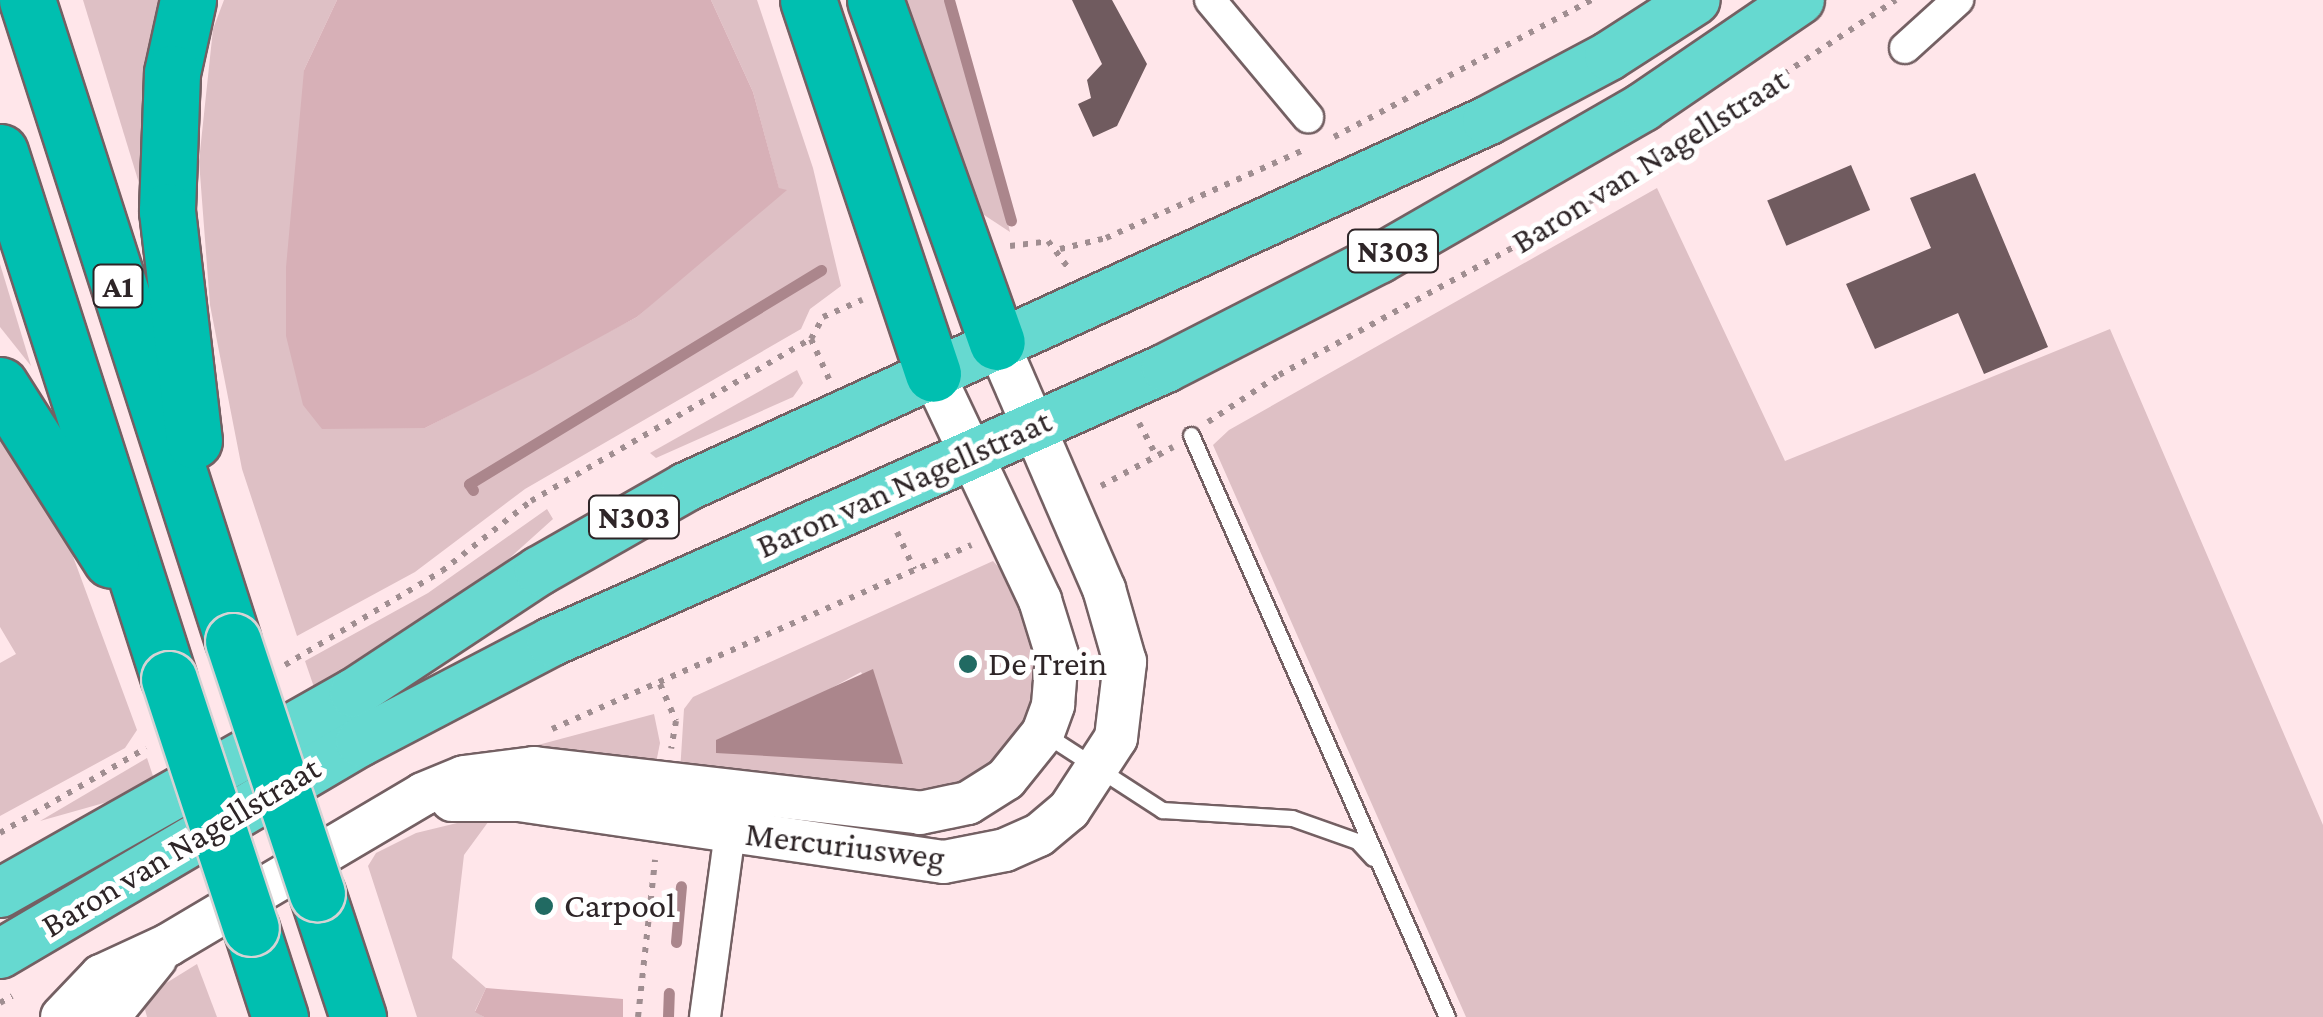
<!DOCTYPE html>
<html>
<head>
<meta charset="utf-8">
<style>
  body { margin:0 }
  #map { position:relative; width:2323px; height:1017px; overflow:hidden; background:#ffe6ea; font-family:"Crimson Pro",serif }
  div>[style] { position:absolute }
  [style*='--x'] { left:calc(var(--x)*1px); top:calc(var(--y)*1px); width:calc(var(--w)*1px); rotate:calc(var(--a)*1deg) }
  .green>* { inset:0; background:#dec0c5 }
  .forest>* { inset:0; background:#d7b0b7 }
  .water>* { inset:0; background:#ab868c }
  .stream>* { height:11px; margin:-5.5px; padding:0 5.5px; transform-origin:5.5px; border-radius:5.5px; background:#ab868c }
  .building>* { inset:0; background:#705b5f; transform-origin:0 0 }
  .path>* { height:6px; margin-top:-3px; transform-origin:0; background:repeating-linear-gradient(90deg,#a08e91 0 5px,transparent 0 13px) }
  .roads { filter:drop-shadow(2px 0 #746063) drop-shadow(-2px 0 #746063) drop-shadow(0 2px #746063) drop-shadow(0 -2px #746063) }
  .lane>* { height:15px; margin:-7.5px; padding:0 7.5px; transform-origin:7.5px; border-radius:7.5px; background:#fff }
  .street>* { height:30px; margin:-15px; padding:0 15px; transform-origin:15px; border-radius:15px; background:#fff }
  .secondary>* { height:42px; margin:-21px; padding:0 21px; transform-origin:21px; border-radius:21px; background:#fff }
  .primary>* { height:48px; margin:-24px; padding:0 24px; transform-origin:24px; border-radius:24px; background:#66d9d0 }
  .highway>* { height:55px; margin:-27.5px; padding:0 27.5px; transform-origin:27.5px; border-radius:27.5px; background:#00bfb0 }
  .bridges { filter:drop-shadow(2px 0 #d5d3d4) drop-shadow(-2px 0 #d5d3d4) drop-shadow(0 2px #d5d3d4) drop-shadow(0 -2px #d5d3d4) }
  .highway-bridge>* { height:55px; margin:-27.5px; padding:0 27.5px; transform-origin:27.5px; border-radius:27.5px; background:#00bfb0 }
  .dots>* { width:28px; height:28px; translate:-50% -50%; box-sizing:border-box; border:5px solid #fff; border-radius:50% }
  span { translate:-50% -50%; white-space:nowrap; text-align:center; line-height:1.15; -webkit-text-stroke:10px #fff; paint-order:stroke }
  .shield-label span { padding:2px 8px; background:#fff; border:2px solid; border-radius:8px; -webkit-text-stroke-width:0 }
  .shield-label { font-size:32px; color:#2e2527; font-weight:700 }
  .street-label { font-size:35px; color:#2e2527 }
  .poi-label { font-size:35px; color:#2e2527 }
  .left { translate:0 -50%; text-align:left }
</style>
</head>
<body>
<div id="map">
  <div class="green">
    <div style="clip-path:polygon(83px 0,168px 0,149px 216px)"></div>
    <div style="clip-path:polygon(224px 0,337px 0,304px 70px,425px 428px,637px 317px,779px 189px,753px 92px,711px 0,757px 0,813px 168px,841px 286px,810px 309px,801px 329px,525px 489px,415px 572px,297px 636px,242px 469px,210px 305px,199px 161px,213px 29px)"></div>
    <div style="clip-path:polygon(906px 0,954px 0,1010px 232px,978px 211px)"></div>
    <div style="clip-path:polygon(1657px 188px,1785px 461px,2110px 329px,2323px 825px,2323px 1017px,1466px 1017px,1213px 445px,1229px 430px)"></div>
    <div style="clip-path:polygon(0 264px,31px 366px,0 327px)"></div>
    <div style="clip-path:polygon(797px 370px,803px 383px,793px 397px,656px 458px,650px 453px)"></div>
    <div style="clip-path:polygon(0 412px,50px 494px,137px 730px,125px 748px,0 816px,0 663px,16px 654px,0 627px)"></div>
    <div style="clip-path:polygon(547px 509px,553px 519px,434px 626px,316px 693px,305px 661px,428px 593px)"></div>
    <div style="clip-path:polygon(evenodd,993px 561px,1026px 597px,1042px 636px,1030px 733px,952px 796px,680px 772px,684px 709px,693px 697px,993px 561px,861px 672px,903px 763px,716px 752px,848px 679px,861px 672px)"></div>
    <div style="clip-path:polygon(654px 714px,660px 743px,654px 773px,508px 753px)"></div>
    <div style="clip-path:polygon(147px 758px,157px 788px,40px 821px)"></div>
    <div style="clip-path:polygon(494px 814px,464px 855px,452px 958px,486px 988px,475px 1011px,484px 1017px,417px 1017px,368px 866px,376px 853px,416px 833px)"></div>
    <div style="clip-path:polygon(197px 964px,217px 1017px,147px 1017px,142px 998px)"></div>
  </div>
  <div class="forest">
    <div style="clip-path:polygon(337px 0,711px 0,753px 92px,779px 188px,787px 190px,637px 317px,534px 373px,425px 428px,322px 429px,303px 405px,286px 336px,286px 267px,304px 70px)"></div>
    <div style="clip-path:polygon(486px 988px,623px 999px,623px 1017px,484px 1017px,475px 1012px)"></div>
  </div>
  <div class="water">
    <div style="clip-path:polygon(873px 669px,903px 764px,716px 753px,716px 740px)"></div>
  </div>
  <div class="stream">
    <div style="--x:949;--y:0;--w:229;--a:74.3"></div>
    <div style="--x:473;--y:490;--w:7;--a:-124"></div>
    <div style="--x:469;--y:484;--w:412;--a:-31.3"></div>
    <div style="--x:676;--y:942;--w:56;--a:-84.9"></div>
    <div style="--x:668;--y:1017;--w:24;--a:-88"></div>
  </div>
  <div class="building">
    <div style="clip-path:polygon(1072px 0,1112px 0,1147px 64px,1117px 126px,1093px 137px,1078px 104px,1091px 98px,1087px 80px,1102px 64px)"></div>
    <div style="left:1851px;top:165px;width:49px;height:91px;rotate:67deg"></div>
    <div style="clip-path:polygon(1975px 173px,2048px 347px,1984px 374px,1958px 313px,1875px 349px,1846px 284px,1931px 248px,1910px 198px)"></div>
  </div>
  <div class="path">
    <div style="--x:1334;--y:137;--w:292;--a:-28"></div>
    <div style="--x:1010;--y:246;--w:38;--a:-7"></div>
    <div style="--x:1048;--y:241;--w:36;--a:53"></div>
    <div style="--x:1060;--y:249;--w:47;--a:-13.4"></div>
    <div style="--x:1106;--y:238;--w:217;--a:-24"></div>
    <div style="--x:811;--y:339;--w:44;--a:65.8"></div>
    <div style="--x:1208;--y:422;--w:85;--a:-33.5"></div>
    <div style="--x:1279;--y:375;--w:315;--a:-28.6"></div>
    <div style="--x:1556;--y:224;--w:407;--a:-33.4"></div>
    <div style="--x:1139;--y:423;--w:38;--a:62"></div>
    <div style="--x:1101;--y:486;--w:82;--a:-28.4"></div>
    <div style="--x:897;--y:532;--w:41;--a:65.3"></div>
    <div style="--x:285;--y:665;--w:183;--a:-30.9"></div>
    <div style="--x:442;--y:571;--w:113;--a:-38.2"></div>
    <div style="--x:531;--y:501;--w:323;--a:-30.1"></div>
    <div style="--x:811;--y:339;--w:25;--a:-61"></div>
    <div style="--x:823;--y:317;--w:43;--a:-23.6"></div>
    <div style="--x:660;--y:684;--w:40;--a:66.6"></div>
    <div style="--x:676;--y:721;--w:28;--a:100"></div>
    <div style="--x:552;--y:729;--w:458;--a:-23.7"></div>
    <div style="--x:0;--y:833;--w:169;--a:-30.2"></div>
    <div style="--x:0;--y:1003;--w:14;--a:-30"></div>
    <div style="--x:638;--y:1017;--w:158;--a:-83.8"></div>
  </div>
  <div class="roads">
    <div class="lane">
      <div style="--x:1191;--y:435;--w:636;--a:66.26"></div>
      <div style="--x:1045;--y:734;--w:140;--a:33"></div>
      <div style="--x:1162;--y:810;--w:130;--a:3.5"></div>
      <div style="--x:1292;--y:818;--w:69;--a:19.5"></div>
      <div style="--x:1357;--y:841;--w:23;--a:47"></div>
    </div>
    <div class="street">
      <div style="--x:1210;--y:0;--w:153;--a:50.1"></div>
      <div style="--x:1905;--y:48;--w:72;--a:-42.2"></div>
      <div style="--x:705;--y:1017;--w:209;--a:-82.3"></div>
    </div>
    <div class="secondary">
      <div style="--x:452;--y:800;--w:67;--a:0"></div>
      <div style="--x:519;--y:800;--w:429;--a:8.3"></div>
      <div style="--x:944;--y:862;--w:62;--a:-11.1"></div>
      <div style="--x:1005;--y:850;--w:37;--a:-24"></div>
      <div style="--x:1039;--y:835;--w:39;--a:-40"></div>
      <div style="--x:1069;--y:810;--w:86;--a:-56.9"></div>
      <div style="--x:1116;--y:738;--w:77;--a:-83.2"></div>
      <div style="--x:1125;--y:662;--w:76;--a:-106"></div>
      <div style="--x:1104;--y:589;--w:269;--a:-113.4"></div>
      <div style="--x:62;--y:1017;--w:57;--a:-46.4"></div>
      <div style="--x:101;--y:976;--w:74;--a:-24.8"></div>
      <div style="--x:168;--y:945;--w:296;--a:-30.6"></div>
      <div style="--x:423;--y:794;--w:44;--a:-22.5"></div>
      <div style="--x:464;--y:777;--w:71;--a:-7.3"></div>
      <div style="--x:534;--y:768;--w:389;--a:6.6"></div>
      <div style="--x:920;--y:813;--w:49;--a:-11.8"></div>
      <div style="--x:968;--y:803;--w:45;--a:-32.3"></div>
      <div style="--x:1006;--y:779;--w:59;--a:-51.2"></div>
      <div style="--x:1043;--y:733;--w:30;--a:-70"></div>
      <div style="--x:1053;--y:705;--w:50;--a:-85.4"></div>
      <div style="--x:1057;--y:655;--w:58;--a:-107.2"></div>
      <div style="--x:1040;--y:600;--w:250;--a:-115.3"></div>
      <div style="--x:108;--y:1017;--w:75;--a:-51"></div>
    </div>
    <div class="primary">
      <div style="--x:0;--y:893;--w:407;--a:-29.5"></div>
      <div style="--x:354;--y:693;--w:222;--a:-33.4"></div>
      <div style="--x:539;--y:571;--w:169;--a:-29.7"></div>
      <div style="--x:686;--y:487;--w:881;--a:-24.56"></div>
      <div style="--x:1487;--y:121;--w:138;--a:-28"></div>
      <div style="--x:1609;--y:56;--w:103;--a:-32.8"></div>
      <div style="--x:0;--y:954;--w:418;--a:-30.5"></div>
      <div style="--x:360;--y:742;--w:216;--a:-27.6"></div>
      <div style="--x:551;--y:642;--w:673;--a:-24.01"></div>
      <div style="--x:1166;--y:368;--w:239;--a:-27.1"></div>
      <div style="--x:1379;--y:259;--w:305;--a:-29.9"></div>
      <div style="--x:1643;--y:107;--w:190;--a:-34.3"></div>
    </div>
    <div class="highway">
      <div style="--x:27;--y:0;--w:673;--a:72.18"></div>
      <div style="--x:188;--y:0;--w:75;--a:102.4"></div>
      <div style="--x:172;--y:73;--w:138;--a:92.1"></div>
      <div style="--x:167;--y:211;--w:231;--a:83.3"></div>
      <div style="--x:808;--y:0;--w:394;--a:71.5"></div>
      <div style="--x:875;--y:0;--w:363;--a:70.4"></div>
      <div style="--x:0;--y:152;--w:553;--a:72.22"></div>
      <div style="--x:0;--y:385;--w:207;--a:57.6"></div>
      <div style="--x:317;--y:893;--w:131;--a:71.7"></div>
      <div style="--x:251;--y:928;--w:94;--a:72"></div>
    </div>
  </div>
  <div class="bridges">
    <div class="highway-bridge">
      <div style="--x:233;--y:641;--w:266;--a:71.6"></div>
      <div style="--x:169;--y:679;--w:262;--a:71.8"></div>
    </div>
  </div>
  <div class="dots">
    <div style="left:968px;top:664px;background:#216a62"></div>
    <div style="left:544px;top:906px;background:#216a62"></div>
  </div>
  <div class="shield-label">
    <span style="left:1393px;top:251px">N303</span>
    <span style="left:118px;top:286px">A1</span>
    <span style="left:634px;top:517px">N303</span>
  </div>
  <div class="street-label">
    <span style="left:1650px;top:161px;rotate:-32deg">Baron van Nagellstraat</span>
    <span style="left:904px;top:484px;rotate:-24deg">Baron van Nagellstraat</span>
    <span style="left:845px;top:846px;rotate:7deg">Mercuriusweg</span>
    <span style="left:181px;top:847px;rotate:-31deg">Baron van Nagellstraat</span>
  </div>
  <div class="poi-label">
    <span class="left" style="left:988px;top:664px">De Trein</span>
    <span class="left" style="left:564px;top:906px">Carpool</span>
  </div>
</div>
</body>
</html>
